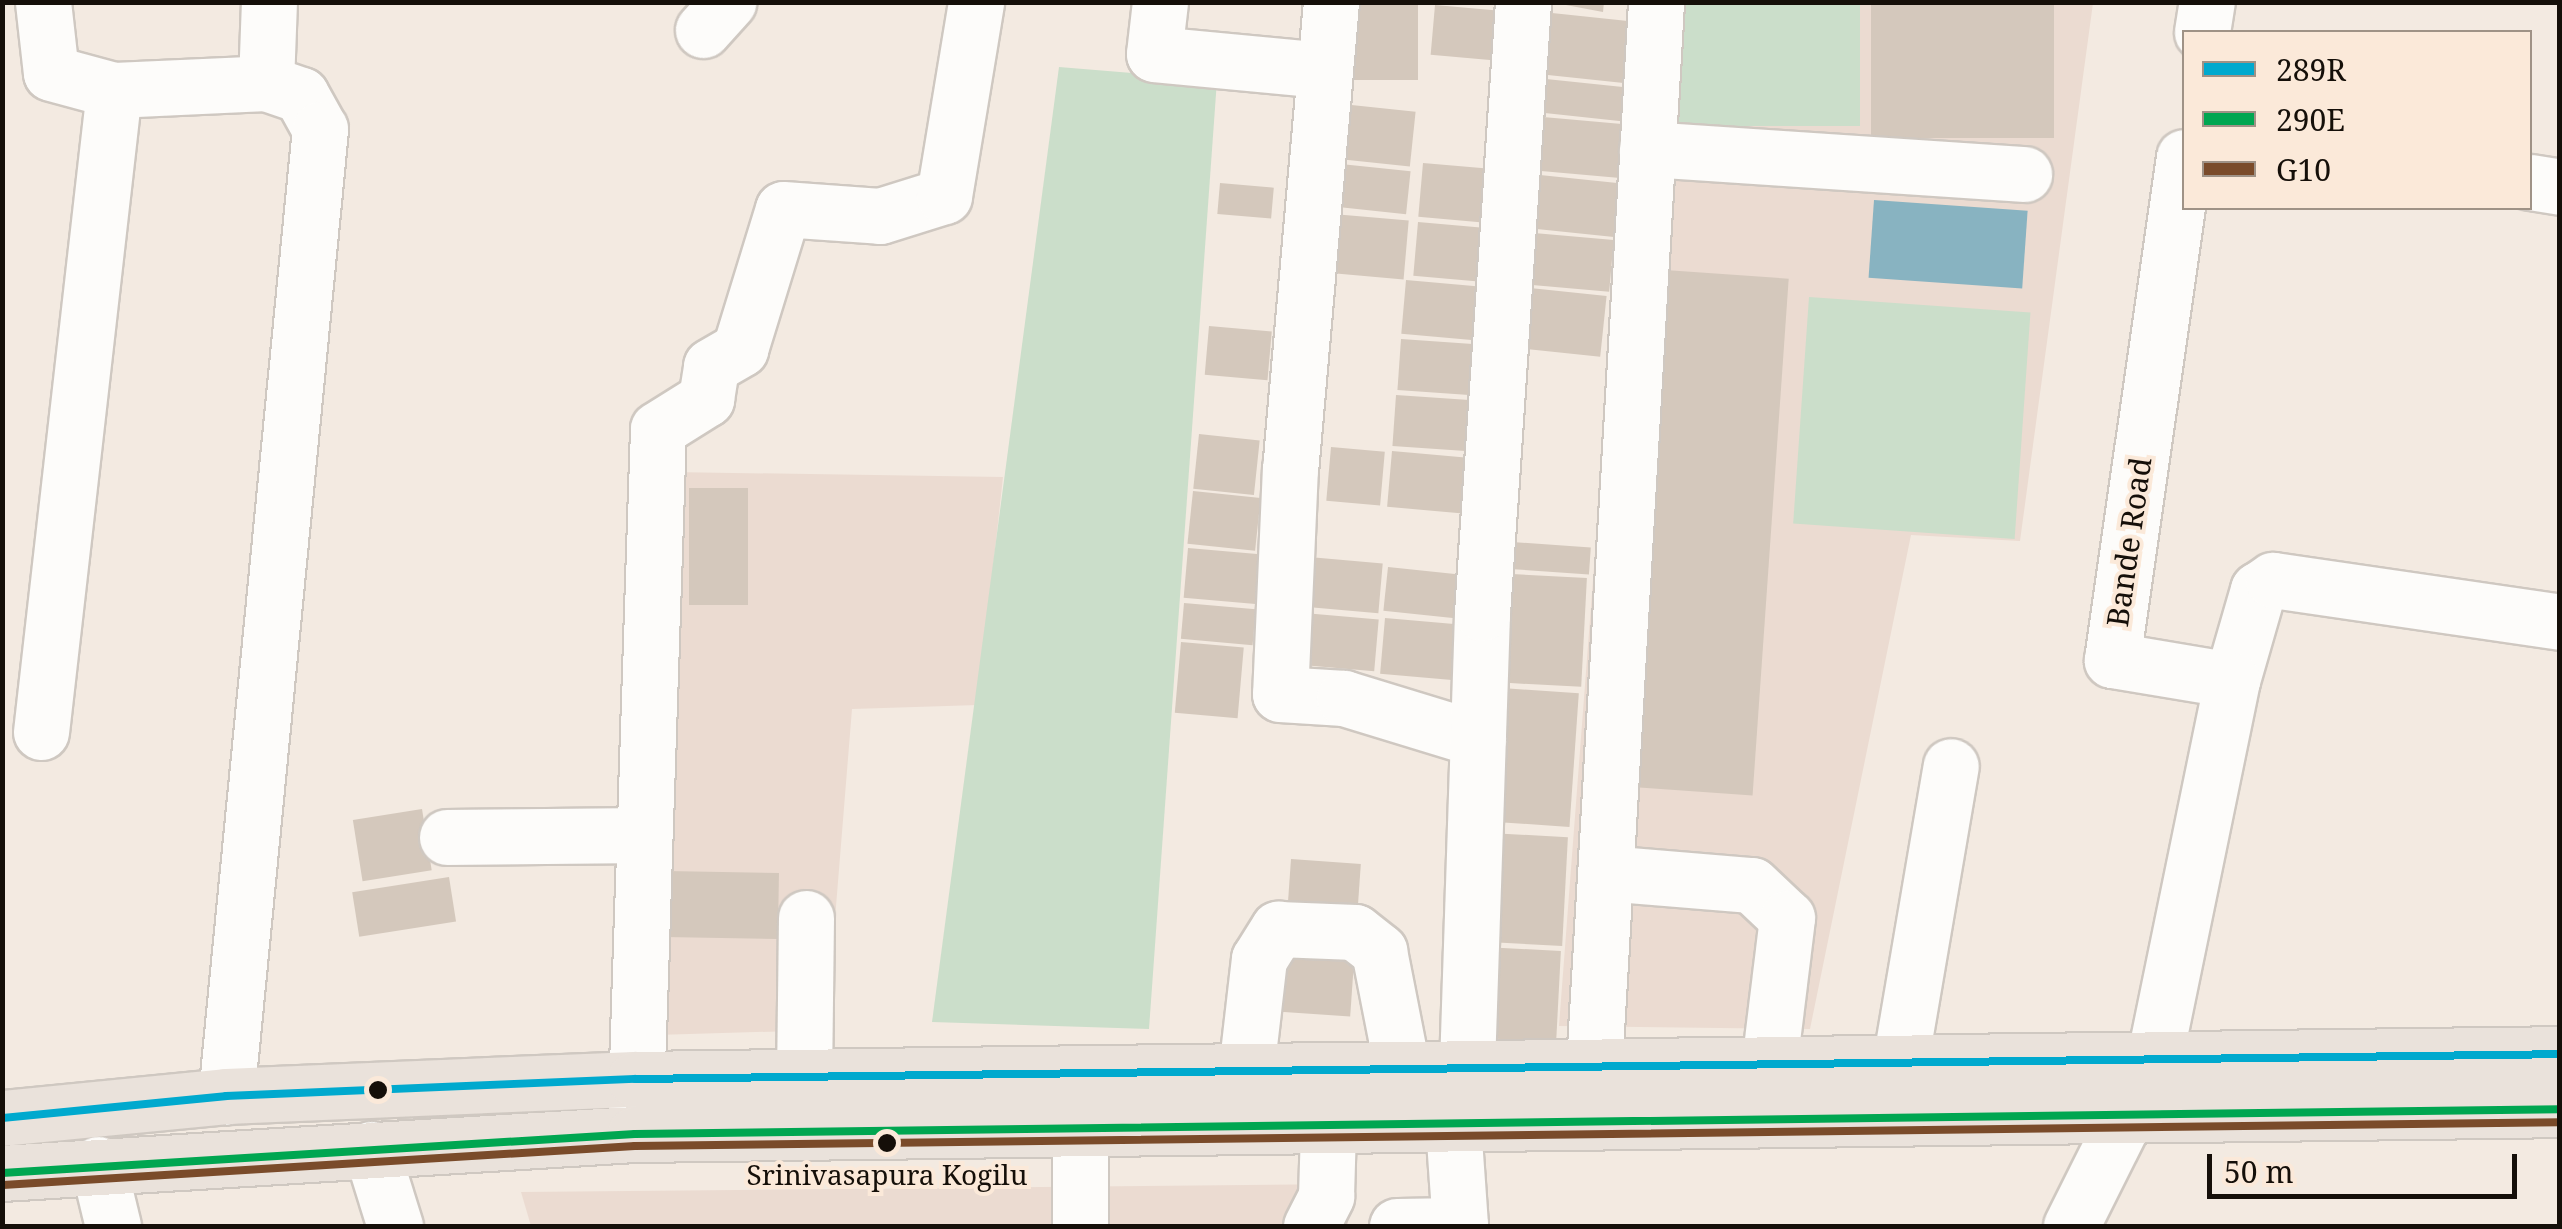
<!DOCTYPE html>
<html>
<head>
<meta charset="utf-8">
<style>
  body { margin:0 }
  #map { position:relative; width:2562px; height:1229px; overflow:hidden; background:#f3eae1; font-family:"Noto Serif",serif }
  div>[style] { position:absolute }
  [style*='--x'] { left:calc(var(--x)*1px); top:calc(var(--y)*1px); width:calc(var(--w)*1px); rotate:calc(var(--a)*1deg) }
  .education>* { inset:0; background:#ebdbd1 }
  .green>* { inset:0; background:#cbdeca; transform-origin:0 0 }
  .water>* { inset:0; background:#88b3c1; transform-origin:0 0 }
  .building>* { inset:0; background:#d4c8bc; transform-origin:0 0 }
  .roads { filter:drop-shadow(2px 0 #cfc8c1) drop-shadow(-2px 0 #cfc8c1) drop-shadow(0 2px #cfc8c1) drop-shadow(0 -2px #cfc8c1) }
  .minor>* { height:55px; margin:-27.5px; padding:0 27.5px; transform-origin:27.5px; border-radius:27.5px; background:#fdfcfa }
  .major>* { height:55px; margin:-27.5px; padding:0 27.5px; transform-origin:27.5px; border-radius:27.5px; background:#eae2db }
  .bus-1>* { height:8px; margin:-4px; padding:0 4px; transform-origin:4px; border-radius:4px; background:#00a9ce }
  .bus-2>* { height:8px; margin:-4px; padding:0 4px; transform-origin:4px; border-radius:4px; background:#00a651 }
  .bus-3>* { height:8px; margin:-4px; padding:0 4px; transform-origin:4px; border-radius:4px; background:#7a4b2a }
  .dots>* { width:28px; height:28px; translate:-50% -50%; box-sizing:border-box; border:5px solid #fbe9d9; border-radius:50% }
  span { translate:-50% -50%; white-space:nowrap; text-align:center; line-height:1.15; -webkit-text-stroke:8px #fbe9d9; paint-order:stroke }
  .bus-label { font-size:28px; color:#150f09 }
  .street-label { font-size:30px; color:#150f09 }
  .frame { position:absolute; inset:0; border:5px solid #150f09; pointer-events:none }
  .legend { position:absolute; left:2182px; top:30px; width:350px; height:180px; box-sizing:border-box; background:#fbe9d9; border:2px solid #9f9286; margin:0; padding:12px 18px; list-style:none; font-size:30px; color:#150f09 }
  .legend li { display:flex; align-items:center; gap:20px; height:50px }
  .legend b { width:50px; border:2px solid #9f9286 }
  .scale { position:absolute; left:2207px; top:1154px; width:310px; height:45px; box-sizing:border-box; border:5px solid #150f09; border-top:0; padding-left:12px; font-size:30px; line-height:35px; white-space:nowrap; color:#150f09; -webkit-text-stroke:8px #fbe9d9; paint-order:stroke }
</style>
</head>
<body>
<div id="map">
  <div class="education">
    <div style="clip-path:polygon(1637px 3px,2093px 3px,2020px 541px,1911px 535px,1810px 1029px,1559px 1026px)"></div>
    <div style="clip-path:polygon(671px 472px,1003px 477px,978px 705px,852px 709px,826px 1030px,656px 1035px)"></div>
    <div style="clip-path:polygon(1347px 1184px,1348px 1226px,531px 1226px,521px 1192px)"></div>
  </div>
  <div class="green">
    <div style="left:1679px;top:3px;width:181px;height:123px"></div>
    <div style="clip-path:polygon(1059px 67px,1217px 80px,1149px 1029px,932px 1022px)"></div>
    <div style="left:1809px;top:297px;width:222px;height:227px;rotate:4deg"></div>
  </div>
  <div class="water">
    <div style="left:1874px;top:200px;width:154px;height:78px;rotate:4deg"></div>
  </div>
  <div class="building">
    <div style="left:1343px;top:2px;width:75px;height:78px"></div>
    <div style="clip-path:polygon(1550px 2px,1604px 2px,1603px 12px)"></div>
    <div style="left:1871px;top:2px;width:183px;height:136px"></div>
    <div style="left:1435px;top:5px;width:68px;height:50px;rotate:5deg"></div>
    <div style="left:1552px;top:13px;width:81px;height:62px;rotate:6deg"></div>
    <div style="left:1546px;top:79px;width:82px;height:34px;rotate:6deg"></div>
    <div style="left:1342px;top:104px;width:74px;height:55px;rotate:6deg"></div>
    <div style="left:1543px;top:117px;width:82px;height:54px;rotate:5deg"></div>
    <div style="left:1331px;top:163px;width:80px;height:43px;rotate:6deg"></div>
    <div style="left:1423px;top:163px;width:76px;height:54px;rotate:5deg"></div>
    <div style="left:1540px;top:175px;width:80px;height:54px;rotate:6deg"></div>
    <div style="left:1220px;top:183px;width:54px;height:31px;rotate:5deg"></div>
    <div style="left:1333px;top:214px;width:76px;height:59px;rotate:5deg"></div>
    <div style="left:1418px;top:222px;width:74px;height:54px;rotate:5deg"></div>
    <div style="left:1534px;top:233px;width:80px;height:52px;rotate:5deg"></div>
    <div style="left:1665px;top:270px;width:124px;height:518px;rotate:4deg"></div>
    <div style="left:1406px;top:280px;width:82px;height:54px;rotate:5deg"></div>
    <div style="left:1530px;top:288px;width:77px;height:61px;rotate:6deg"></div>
    <div style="left:1209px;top:326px;width:63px;height:49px;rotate:5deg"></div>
    <div style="left:1401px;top:339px;width:79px;height:51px;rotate:4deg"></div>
    <div style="left:1396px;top:395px;width:77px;height:51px;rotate:4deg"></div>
    <div style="left:1199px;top:434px;width:61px;height:55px;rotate:6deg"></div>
    <div style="left:1331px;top:447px;width:54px;height:54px;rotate:5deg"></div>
    <div style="left:1392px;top:451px;width:79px;height:56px;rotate:5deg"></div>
    <div style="left:689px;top:488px;width:59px;height:117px"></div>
    <div style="left:1193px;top:491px;width:68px;height:53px;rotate:6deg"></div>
    <div style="left:1512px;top:542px;width:79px;height:27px;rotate:4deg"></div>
    <div style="left:1188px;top:548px;width:75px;height:50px;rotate:5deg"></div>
    <div style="left:1309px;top:557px;width:74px;height:50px;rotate:5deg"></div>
    <div style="left:1388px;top:567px;width:72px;height:44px;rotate:6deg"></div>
    <div style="left:1512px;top:574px;width:75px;height:109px;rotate:3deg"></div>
    <div style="left:1184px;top:603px;width:72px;height:36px;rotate:5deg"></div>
    <div style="left:1304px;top:613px;width:75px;height:52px;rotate:5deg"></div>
    <div style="left:1385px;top:618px;width:75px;height:56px;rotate:5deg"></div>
    <div style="left:1181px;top:642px;width:63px;height:71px;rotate:5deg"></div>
    <div style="left:1502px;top:688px;width:77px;height:134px;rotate:4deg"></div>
    <div style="left:422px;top:809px;width:62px;height:70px;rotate:81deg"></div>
    <div style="left:1489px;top:833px;width:79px;height:109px;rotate:3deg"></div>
    <div style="left:1291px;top:859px;width:70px;height:153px;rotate:4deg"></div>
    <div style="left:666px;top:871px;width:113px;height:66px;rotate:1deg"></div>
    <div style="left:449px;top:877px;width:45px;height:98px;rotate:81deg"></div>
    <div style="left:1484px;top:947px;width:77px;height:91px;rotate:3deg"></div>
  </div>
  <div class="roads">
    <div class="minor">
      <div style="--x:43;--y:2;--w:71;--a:83.6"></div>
      <div style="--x:51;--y:73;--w:65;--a:15.1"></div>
      <div style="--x:1160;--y:2;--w:52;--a:96.6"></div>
      <div style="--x:1154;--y:54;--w:170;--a:5.4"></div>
      <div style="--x:1331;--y:2;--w:467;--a:95"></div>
      <div style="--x:1290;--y:467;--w:227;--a:92.5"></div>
      <div style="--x:1280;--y:694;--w:64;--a:3.6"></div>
      <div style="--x:1344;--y:698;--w:140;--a:17"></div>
      <div style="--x:703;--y:30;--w:38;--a:-48"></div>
      <div style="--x:2202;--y:32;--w:30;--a:-81"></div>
      <div style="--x:266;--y:83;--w:81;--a:-87.9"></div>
      <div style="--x:1647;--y:149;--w:378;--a:3.8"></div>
      <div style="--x:2530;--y:182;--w:30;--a:9"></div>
      <div style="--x:2232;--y:680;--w:94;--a:-73.9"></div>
      <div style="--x:2258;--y:590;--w:18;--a:-34"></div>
      <div style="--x:2273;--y:580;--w:290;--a:8.3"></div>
      <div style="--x:41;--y:732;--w:646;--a:-83.51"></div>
      <div style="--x:114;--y:90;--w:152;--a:-2.6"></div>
      <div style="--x:266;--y:83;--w:37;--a:19"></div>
      <div style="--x:301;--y:95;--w:39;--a:61"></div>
      <div style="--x:320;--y:129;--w:972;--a:95.55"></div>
      <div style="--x:447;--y:837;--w:197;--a:-0.6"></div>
      <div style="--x:1605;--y:873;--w:147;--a:4.7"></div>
      <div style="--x:1752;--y:885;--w:48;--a:43.3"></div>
      <div style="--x:1787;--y:918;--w:147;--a:97"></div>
      <div style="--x:1900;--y:1063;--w:301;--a:-80.3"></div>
      <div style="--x:1594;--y:1065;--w:1065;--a:-86.66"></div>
      <div style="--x:1467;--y:1066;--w:453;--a:-88.1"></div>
      <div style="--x:1482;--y:613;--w:612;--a:-86.16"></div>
      <div style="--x:1246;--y:1071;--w:113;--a:-83.4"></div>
      <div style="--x:1259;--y:959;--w:36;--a:-58"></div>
      <div style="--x:1278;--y:929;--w:77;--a:2.2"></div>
      <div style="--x:1355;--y:932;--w:31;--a:38"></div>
      <div style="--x:1379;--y:951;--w:119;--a:78.9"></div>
      <div style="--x:804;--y:1081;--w:163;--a:-89.3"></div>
      <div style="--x:1453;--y:1125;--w:101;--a:86"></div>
      <div style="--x:635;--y:1126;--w:697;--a:-88.11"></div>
      <div style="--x:658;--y:429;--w:57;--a:-32"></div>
      <div style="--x:706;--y:399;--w:33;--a:-81"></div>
      <div style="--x:711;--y:366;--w:34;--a:-30"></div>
      <div style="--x:740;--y:349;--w:146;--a:-72.9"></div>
      <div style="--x:783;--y:209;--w:97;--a:4.1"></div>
      <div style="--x:880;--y:216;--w:67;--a:-17.4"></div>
      <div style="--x:944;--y:196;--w:197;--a:-80.6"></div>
      <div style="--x:1080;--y:1131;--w:95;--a:90"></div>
      <div style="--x:371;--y:1149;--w:81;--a:72.7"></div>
      <div style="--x:98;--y:1164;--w:64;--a:76.4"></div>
      <div style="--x:1311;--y:1226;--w:34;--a:-63"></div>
      <div style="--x:1326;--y:1196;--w:69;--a:-88.3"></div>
      <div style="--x:1397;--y:1226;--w:63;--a:-0.9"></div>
      <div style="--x:2071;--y:1226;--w:186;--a:-63.4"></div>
      <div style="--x:2154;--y:1060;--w:388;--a:-78.4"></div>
      <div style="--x:2232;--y:680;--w:122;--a:-170.5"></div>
      <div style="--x:2112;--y:660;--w:508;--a:-81.85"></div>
    </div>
    <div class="major">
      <div style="--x:2;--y:1118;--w:225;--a:-5.6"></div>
      <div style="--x:226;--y:1096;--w:409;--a:-2.4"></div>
      <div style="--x:635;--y:1079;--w:1925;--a:-0.74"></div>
      <div style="--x:2;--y:1173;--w:634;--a:-3.53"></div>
      <div style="--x:635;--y:1134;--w:1925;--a:-0.74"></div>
    </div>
  </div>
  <div class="bus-1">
    <div style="--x:2;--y:1118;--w:225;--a:-5.6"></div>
    <div style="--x:226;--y:1096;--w:409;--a:-2.4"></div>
    <div style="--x:635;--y:1079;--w:1925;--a:-0.74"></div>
  </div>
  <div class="bus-2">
    <div style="--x:2;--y:1173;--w:634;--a:-3.53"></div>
    <div style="--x:635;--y:1134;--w:1925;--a:-0.74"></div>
  </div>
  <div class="bus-3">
    <div style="--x:3;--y:1185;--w:633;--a:-3.53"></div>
    <div style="--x:635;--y:1146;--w:1925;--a:-0.71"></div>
  </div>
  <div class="dots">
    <div style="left:378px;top:1090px;background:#150f09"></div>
    <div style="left:887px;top:1143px;background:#150f09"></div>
  </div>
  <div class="bus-label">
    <span style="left:887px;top:1174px">Srinivasapura Kogilu</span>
  </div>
  <div class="street-label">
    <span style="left:2129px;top:542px;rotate:-82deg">Bande Road</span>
  </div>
  <div class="frame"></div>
  <ul class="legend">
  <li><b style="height:12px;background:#00a9ce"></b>289R</li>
  <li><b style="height:12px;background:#00a651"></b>290E</li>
  <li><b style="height:12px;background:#7a4b2a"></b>G10</li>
  </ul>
  <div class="scale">50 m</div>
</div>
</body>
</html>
